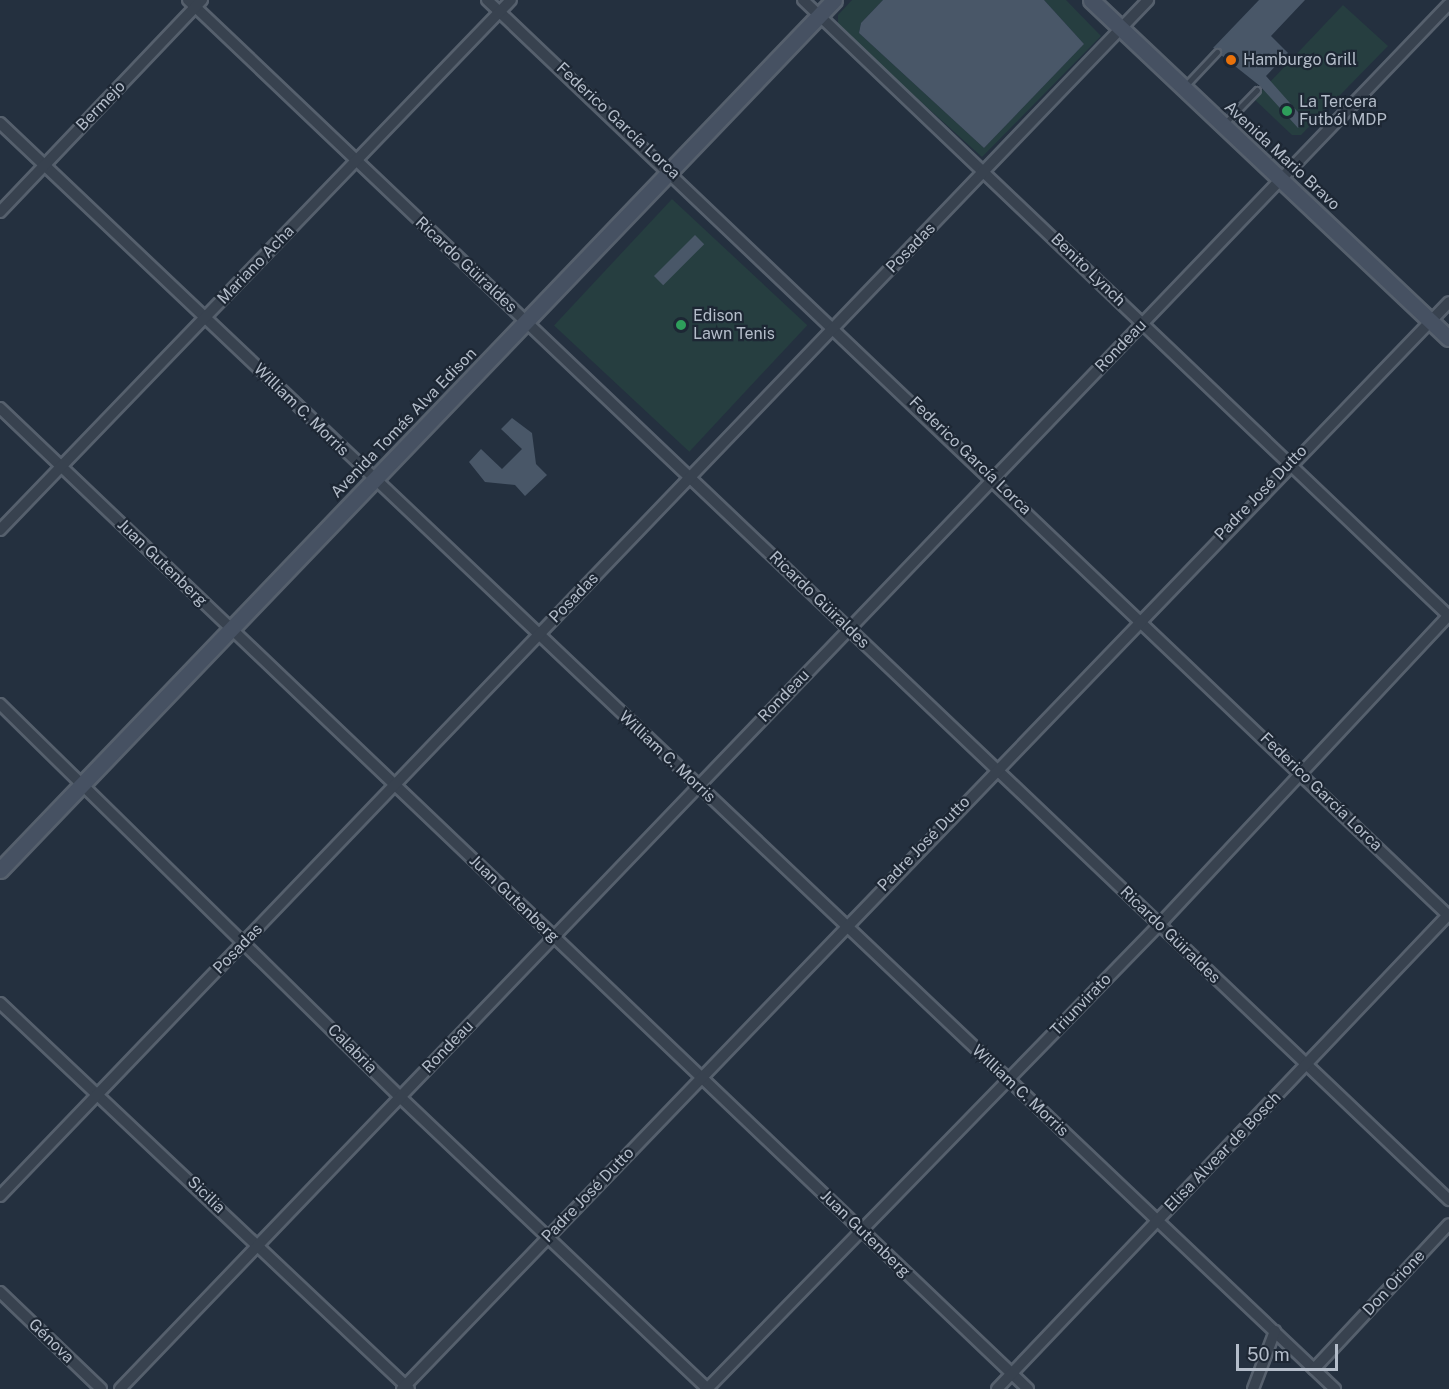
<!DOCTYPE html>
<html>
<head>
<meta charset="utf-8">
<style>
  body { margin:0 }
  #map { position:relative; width:1449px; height:1389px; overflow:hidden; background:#24303f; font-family:"Public Sans",sans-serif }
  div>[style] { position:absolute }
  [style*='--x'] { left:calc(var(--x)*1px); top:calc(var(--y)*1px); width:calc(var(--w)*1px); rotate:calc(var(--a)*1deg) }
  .green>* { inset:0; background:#263e40; transform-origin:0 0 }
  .building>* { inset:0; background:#495768; transform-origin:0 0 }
  .roads { filter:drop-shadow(2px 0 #56606d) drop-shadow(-2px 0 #56606d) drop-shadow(0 2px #56606d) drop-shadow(0 -2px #56606d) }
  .lane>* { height:5px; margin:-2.5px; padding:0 2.5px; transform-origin:2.5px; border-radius:2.5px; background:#38424f }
  .street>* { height:10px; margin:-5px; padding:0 5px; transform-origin:5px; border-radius:5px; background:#38424f }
  .secondary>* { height:15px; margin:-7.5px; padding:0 7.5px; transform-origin:7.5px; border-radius:7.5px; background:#465162 }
  .dots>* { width:16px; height:16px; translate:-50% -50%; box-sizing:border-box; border:3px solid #1d2734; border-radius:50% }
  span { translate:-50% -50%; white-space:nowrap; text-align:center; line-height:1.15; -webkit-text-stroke:4.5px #1d2734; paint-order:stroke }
  .poi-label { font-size:16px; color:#b4bdca }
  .left { translate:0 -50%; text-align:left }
  .street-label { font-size:16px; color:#b4bdca }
  .scale { position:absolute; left:1236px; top:1344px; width:102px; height:27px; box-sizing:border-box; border:3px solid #b4bdca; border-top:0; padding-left:8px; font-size:18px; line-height:21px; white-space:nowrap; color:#b4bdca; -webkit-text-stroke:4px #1d2734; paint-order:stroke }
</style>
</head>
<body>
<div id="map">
  <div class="green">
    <div style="clip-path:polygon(852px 0,883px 0,861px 23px,859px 33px,984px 148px,1084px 44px,1044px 0,1066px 0,1101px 36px,982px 157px,838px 27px,838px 15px)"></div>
    <div style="clip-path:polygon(1343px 5px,1388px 46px,1301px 135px,1292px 135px,1254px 99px)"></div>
    <div style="left:672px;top:199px;width:185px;height:173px;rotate:43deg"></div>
  </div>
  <div class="building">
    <div style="clip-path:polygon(883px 0,1044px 0,1084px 44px,984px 148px,859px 33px,861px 23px)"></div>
    <div style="clip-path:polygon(1259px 0,1305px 0,1271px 36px,1288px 53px,1266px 76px,1305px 120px,1298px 128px,1260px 86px,1221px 55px,1221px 49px,1213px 48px)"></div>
    <div style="left:695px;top:235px;width:13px;height:58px;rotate:45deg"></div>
    <div style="clip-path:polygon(512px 418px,532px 433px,536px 464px,547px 475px,525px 496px,515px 485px,485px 482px,469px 462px,481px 449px,502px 469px,522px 449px,501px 429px)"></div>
  </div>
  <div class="roads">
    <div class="lane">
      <div style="--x:1185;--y:86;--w:47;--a:-46.7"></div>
      <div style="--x:1225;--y:123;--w:46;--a:-45.9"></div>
    </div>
    <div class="street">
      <div style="--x:188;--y:0;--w:1741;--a:43.58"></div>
      <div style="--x:487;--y:0;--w:1328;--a:43.6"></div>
      <div style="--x:803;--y:0;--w:893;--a:43.64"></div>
      <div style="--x:0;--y:123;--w:1840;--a:43.48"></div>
      <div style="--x:0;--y:212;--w:293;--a:-46.4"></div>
      <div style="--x:0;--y:408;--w:1421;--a:43.66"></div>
      <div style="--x:0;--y:530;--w:736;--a:-46.05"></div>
      <div style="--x:0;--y:704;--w:561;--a:44.49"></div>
      <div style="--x:400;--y:1097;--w:424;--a:43.5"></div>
      <div style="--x:0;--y:1003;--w:562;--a:43.34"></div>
      <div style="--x:0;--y:1196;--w:1658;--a:-46.17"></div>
      <div style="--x:0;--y:1292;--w:140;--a:43.8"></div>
      <div style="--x:1314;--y:1369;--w:198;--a:-47"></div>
      <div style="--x:120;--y:1389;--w:1919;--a:-46.18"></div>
      <div style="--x:402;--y:1389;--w:1509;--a:-46.07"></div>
      <div style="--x:707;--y:1389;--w:648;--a:-45.75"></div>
      <div style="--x:1159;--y:925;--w:424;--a:-46.9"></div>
      <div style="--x:997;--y:1389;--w:656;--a:-46.42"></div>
      <div style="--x:1253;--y:1389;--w:62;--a:-69.2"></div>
    </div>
    <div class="secondary">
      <div style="--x:1091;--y:0;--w:492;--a:43.4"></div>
      <div style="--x:0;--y:870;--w:1205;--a:-46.21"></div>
    </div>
  </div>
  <div class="dots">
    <div style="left:1231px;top:60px;background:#e8710a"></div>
    <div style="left:1287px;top:111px;background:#2e9e5b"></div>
    <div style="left:681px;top:325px;background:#2e9e5b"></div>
  </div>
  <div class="poi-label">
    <span class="left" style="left:1243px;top:60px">Hamburgo Grill</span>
    <span class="left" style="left:1299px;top:111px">La Tercera<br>Futból MDP</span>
    <span class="left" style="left:693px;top:325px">Edison<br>Lawn Tenis</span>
  </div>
  <div class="street-label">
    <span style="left:101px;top:106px;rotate:-46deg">Bermejo</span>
    <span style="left:618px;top:121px;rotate:43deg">Federico García Lorca</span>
    <span style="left:1282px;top:156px;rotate:43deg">Avenida Mario Bravo</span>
    <span style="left:911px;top:248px;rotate:-46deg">Posadas</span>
    <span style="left:256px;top:265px;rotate:-46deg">Mariano Acha</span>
    <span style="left:466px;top:265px;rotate:43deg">Ricardo Güiraldes</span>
    <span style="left:1088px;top:270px;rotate:44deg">Benito Lynch</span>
    <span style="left:1121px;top:346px;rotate:-46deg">Rondeau</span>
    <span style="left:301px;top:410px;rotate:44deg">William C. Morris</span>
    <span style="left:404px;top:423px;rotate:-46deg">Avenida Tomás Alva Edison</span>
    <span style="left:970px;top:456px;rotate:44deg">Federico García Lorca</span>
    <span style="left:1261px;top:493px;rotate:-46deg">Padre José Dutto</span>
    <span style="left:162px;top:563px;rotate:44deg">Juan Gutenberg</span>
    <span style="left:574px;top:598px;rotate:-46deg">Posadas</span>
    <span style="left:819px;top:600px;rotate:44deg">Ricardo Güiraldes</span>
    <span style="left:784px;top:696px;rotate:-46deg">Rondeau</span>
    <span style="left:667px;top:757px;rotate:43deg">William C. Morris</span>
    <span style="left:1321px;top:792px;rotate:44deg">Federico García Lorca</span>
    <span style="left:924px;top:844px;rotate:-46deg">Padre José Dutto</span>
    <span style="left:514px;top:899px;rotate:44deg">Juan Gutenberg</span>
    <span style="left:1170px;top:935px;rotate:44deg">Ricardo Güiraldes</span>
    <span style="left:238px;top:949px;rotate:-46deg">Posadas</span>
    <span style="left:1081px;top:1005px;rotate:-46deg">Triunvirato</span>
    <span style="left:448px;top:1047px;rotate:-46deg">Rondeau</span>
    <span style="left:352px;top:1049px;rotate:45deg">Calabria</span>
    <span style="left:1020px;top:1091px;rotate:43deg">William C. Morris</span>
    <span style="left:1223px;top:1152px;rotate:-46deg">Elisa Alvear de Bosch</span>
    <span style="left:206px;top:1195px;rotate:44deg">Sicilia</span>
    <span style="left:588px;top:1195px;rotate:-46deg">Padre José Dutto</span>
    <span style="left:865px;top:1234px;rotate:44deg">Juan Gutenberg</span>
    <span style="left:1394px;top:1283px;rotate:-47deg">Don Orione</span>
    <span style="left:51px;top:1341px;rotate:44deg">Génova</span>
  </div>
  <div class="scale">50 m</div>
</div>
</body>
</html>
